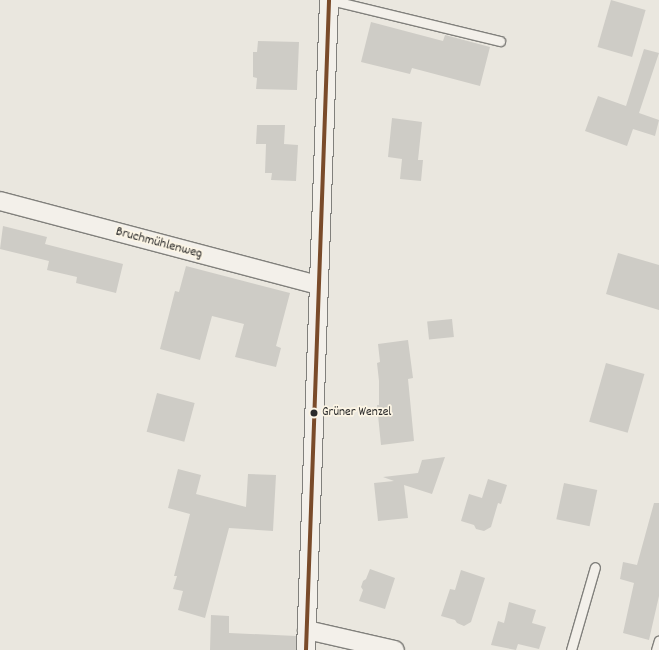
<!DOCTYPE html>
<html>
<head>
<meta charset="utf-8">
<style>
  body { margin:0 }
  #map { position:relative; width:659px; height:650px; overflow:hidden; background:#eae7df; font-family:Dekko,sans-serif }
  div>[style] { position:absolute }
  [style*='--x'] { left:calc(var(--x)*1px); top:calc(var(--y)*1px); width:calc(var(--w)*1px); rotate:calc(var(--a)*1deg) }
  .building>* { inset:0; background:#ceccc6; transform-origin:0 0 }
  .roads { filter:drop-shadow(1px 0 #81807c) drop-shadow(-1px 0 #81807c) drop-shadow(0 1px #81807c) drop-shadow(0 -1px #81807c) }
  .lane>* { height:9px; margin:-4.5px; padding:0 4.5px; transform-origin:4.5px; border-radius:4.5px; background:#f3f0ea }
  .street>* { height:18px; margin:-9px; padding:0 9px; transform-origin:9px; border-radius:9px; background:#f3f0ea }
  .bus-1>* { height:4px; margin:-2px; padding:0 2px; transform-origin:2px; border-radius:2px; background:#7a4b2a }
  .dots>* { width:11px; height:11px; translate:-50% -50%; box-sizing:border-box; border:2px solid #fcf5e5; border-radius:50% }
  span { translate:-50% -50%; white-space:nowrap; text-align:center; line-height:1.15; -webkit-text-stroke:3.5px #fcf5e5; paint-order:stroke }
  .bus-label { font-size:13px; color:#2b2b2b }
  .left { translate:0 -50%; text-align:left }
  .street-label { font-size:14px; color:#2b2b2b }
</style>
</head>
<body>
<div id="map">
  <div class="building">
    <div style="left:611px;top:0;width:36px;height:49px;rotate:16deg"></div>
    <div style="clip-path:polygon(371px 22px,443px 41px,445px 35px,490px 47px,480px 86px,412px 68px,410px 74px,361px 62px)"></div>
    <div style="clip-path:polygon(258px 41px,299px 42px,297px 90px,256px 89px,257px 78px,253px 77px,253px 52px,257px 52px)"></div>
    <div style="clip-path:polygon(644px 49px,659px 53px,639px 113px,659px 120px,655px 136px,633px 129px,627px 146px,585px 131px,598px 96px,626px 106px)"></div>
    <div style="clip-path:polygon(392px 118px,422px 122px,418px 160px,423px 160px,421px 181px,400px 179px,402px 159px,388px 157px)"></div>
    <div style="clip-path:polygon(257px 125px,285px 125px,284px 144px,298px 145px,296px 181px,271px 180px,272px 173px,265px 173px,266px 144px,256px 144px)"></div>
    <div style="clip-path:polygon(3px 226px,47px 237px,45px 244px,123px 264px,116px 293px,76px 283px,77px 277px,47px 270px,49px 261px,0 249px)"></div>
    <div style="clip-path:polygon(618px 253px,659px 265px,659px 310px,606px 294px)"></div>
    <div style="clip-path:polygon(186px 266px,290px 293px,276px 346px,281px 348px,276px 367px,235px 357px,244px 324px,212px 316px,200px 360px,160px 349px,175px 291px,179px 292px)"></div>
    <div style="left:452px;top:319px;width:18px;height:25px;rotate:84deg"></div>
    <div style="clip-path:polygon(408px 340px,413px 378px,408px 379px,414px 441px,381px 445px,377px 405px,379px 405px,379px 381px,377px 363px,380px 362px,378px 344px)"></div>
    <div style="left:606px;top:363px;width:40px;height:61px;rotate:16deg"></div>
    <div style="left:157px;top:393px;width:39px;height:40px;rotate:15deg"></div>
    <div style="clip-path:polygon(445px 457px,432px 494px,404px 485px,408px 518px,378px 521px,374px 483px,394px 481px,383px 477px,418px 473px,422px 460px)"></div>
    <div style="clip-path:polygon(178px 469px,201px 475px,196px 494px,246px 507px,248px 474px,276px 475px,273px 531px,229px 528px,205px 618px,178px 610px,183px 591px,173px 589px,177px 576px,174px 576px,190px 514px,168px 508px)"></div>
    <div style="clip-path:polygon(488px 479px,507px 485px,501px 504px,498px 503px,491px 527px,484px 531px,476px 529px,474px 525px,461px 521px,469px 494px,482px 498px)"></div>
    <div style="left:564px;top:483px;width:34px;height:37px;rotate:12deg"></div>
    <div style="clip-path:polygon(654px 503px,659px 503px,659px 596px,649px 640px,623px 633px,634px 583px,620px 579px,623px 562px,637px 565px)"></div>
    <div style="clip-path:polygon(370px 569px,395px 578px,385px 609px,359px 601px,363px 590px,361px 587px,363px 581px,366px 579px)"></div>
    <div style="clip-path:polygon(461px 570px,485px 578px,471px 622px,464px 626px,457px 623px,455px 620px,441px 616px,450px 589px,455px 590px)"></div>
    <div style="clip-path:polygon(509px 602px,536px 610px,532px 623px,546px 627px,539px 649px,518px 644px,516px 650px,491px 645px,498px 621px,504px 623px)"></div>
    <div style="clip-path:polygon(211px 615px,229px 616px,229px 633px,296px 636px,296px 650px,210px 650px)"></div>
  </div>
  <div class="roads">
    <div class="lane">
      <div style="--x:330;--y:0;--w:175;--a:13.6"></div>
      <div style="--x:571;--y:650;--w:86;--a:-73.9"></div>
      <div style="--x:656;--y:650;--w:10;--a:-73"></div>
    </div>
    <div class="street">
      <div style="--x:0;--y:201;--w:329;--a:14.8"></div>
      <div style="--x:307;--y:630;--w:90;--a:12.8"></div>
      <div style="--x:306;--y:650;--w:650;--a:-87.97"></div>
    </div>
  </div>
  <div class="bus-1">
    <div style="--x:306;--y:650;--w:650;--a:-87.97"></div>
  </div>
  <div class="dots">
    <div style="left:314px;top:413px;background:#2b2b2b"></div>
  </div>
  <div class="bus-label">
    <span class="left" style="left:322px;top:413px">Grüner Wenzel</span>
  </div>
  <div class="street-label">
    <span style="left:159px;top:243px;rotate:15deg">Bruchmühlenweg</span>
  </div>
</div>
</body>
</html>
